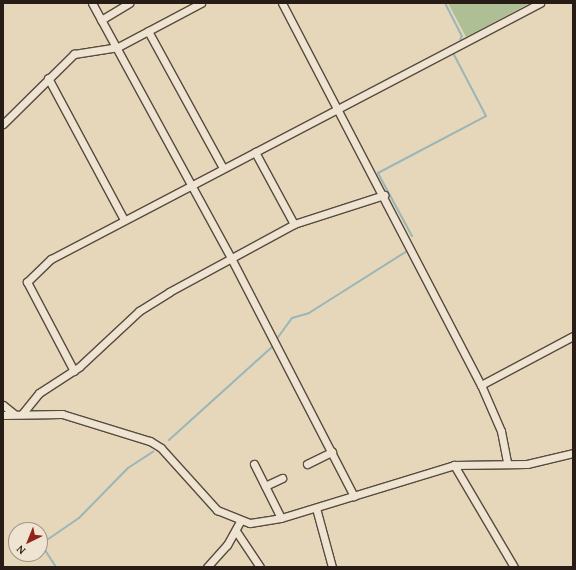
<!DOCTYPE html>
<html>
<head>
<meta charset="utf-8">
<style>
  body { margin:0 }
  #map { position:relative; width:576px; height:570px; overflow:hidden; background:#e6d6ba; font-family:"Gentium Book Plus",serif }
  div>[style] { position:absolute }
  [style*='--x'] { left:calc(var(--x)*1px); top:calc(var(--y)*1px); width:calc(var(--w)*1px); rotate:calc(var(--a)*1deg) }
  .green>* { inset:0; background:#aebf95 }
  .stream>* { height:2px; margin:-1px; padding:0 1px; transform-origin:1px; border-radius:1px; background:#99b7b8 }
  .roads { filter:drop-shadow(1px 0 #574b3f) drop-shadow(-1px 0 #574b3f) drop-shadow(0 1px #574b3f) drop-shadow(0 -1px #574b3f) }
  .minor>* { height:7px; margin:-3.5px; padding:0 3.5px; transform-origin:3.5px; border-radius:3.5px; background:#efe4d2 }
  span { translate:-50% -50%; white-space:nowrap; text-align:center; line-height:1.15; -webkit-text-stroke:3.5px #efe4d2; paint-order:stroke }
  .frame { position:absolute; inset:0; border:4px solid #271d16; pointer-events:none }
  .north { position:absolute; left:8px; top:522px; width:40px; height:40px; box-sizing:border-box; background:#efe4d2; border:1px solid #9f9487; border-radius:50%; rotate:223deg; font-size:11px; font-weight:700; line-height:16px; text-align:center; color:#271d16 }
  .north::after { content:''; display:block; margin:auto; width:14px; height:18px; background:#8f2418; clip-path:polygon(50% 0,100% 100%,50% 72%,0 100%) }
</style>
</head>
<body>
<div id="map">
  <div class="green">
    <div style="clip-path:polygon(448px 3px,530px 3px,466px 37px)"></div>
  </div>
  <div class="stream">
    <div style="--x:445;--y:3;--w:37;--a:63"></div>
    <div style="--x:462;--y:36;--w:4;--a:117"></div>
    <div style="--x:412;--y:236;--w:72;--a:-118.4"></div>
    <div style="--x:378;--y:173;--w:122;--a:-27.8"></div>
    <div style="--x:486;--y:116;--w:71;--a:-117.6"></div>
    <div style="--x:276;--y:340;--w:27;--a:-54"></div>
    <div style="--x:292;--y:318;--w:18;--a:-16"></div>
    <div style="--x:309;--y:313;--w:116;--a:-32.3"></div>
    <div style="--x:169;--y:440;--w:140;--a:-42.1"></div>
    <div style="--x:56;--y:567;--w:27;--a:-123"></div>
    <div style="--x:41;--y:544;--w:46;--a:-34.4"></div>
    <div style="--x:79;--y:518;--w:70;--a:-45.6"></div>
    <div style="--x:128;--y:468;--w:30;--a:-33"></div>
  </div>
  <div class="roads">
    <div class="minor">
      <div style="--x:92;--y:3;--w:290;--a:61.4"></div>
      <div style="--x:231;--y:258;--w:268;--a:62.7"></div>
      <div style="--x:282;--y:3;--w:431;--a:62.5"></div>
      <div style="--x:481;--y:385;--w:50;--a:66.5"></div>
      <div style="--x:501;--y:431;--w:33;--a:79"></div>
      <div style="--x:101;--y:20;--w:33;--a:-31"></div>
      <div style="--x:148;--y:31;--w:156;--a:61.3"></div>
      <div style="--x:48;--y:78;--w:161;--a:61.8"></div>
      <div style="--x:3;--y:124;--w:100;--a:-44.6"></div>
      <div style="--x:74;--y:54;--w:45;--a:-9"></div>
      <div style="--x:118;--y:47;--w:94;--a:-27.9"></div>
      <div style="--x:255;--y:152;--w:82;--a:61.6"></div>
      <div style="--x:74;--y:371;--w:101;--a:-117.8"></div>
      <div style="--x:27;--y:282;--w:33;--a:-44"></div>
      <div style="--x:51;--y:259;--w:552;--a:-27.63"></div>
      <div style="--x:481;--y:385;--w:104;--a:-28"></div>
      <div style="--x:3;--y:405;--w:14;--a:39"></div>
      <div style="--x:22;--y:414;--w:27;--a:-51"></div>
      <div style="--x:39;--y:393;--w:48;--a:-33"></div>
      <div style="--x:79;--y:367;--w:82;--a:-43"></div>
      <div style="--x:139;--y:311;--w:36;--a:-32"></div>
      <div style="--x:169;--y:292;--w:142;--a:-28.5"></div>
      <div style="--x:294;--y:224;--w:95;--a:-17.9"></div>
      <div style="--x:3;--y:415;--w:59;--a:-1"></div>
      <div style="--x:62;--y:414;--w:92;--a:17.1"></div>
      <div style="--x:150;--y:441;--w:13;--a:32"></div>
      <div style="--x:161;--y:448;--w:84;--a:47.9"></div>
      <div style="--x:217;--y:510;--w:35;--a:22"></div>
      <div style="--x:250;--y:523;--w:31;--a:-9"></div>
      <div style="--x:281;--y:518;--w:181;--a:-17"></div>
      <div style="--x:454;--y:465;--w:73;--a:-0.8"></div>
      <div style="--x:527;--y:464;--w:47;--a:-13.4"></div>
      <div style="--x:254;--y:464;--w:60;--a:63.4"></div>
      <div style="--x:307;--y:464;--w:28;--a:-26"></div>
      <div style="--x:454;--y:465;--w:118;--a:59.5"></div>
      <div style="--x:265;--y:486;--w:19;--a:-25"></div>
      <div style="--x:316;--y:508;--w:61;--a:74.8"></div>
      <div style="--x:236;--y:531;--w:43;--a:56.3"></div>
      <div style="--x:207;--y:567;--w:30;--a:-48"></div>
      <div style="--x:227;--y:545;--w:26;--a:-61"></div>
    </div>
  </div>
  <div class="frame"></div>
  <div class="north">N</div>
</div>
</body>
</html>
